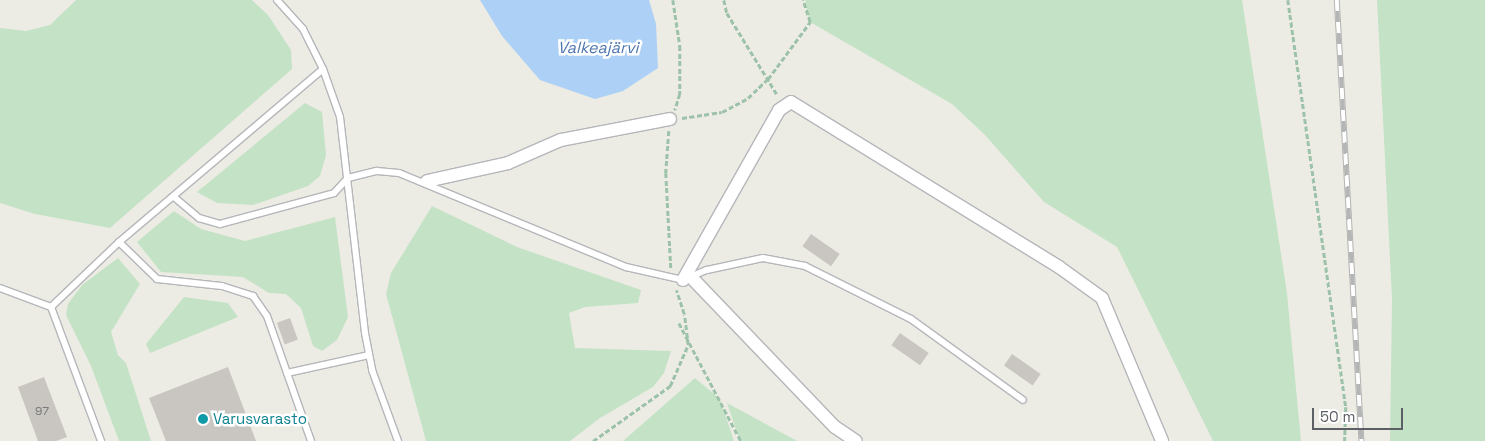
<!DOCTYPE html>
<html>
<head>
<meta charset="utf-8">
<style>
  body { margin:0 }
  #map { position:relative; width:1485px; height:441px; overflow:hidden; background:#edece4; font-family:"Space Grotesk",sans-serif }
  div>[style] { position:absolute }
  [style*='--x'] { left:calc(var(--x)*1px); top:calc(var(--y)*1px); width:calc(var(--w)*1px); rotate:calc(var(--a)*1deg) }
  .green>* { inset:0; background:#c4e2c6 }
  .water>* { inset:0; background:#acd0f6 }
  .building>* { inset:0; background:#c9c6c1; transform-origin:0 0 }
  .path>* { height:2.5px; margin-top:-1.25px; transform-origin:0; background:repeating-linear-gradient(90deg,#9dc2aa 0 5px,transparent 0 7.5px) }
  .roads { filter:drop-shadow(1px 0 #b5b6ba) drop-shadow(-1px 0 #b5b6ba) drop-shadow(0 1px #b5b6ba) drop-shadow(0 -1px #b5b6ba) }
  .lane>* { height:6px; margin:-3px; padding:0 3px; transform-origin:3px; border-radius:3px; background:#fff }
  .street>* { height:12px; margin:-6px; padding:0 6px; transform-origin:6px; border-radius:6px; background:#fff }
  .rail>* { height:5.5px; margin-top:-2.75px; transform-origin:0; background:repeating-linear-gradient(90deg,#fff 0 11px,#b4b5b5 0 22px); box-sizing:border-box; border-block:1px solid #b4b5b5 }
  .dots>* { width:14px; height:14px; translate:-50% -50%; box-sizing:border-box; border:2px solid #fff; border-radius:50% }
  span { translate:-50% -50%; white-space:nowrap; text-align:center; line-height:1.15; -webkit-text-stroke:5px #fff; paint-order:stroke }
  .number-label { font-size:12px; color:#77797a }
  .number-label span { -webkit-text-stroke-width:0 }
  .culture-label { font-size:15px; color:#0d838f }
  .left { translate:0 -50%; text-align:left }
  .water-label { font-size:16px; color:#4e76ae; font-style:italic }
  .scale { position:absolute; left:1312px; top:408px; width:91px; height:22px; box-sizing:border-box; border:2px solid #5c5f63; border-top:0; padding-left:6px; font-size:15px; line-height:18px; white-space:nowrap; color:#5c5f63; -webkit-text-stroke:4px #fff; paint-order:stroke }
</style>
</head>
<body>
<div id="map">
  <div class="green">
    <div style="clip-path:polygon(76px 0,252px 0,268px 15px,291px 50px,292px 69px,110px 228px,35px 214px,0 203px,0 28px,26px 31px,50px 25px)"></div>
    <div style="clip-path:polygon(805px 0,1242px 0,1287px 293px,1301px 441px,1213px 441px,1117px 247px,1044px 202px,985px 135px,952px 104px,810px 22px)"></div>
    <div style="clip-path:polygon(1377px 0,1485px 0,1485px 441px,1390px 441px,1392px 299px)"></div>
    <div style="clip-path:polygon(305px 103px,322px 112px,326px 155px,320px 176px,308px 186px,253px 205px,217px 203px,197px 192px)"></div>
    <div style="clip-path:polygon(432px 206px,517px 247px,641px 290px,638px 303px,585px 307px,569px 313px,575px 348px,671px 351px,664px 373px,653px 387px,600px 418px,570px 441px,426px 441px,386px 294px,391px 273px)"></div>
    <div style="clip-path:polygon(174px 211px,201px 229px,245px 241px,335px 217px,348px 317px,337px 340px,322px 351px,313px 346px,301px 308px,286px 294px,269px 293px,243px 277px,161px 272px,137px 242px)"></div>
    <div style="clip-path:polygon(118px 258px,140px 284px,111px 332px,118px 355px,126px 363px,151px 441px,119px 441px,91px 366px,66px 315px,68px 304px,82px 285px)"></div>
    <div style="clip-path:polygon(184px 297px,228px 303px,238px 317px,150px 353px,146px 344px)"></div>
    <div style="clip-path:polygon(695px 378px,720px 399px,734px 441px,623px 441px)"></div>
    <div style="clip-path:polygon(727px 403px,797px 441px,740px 441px)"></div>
  </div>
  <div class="water">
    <div style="clip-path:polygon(480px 0,649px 0,656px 24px,658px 68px,623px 91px,595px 99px,540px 80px,502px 36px)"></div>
  </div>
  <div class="building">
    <div style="left:811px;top:234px;width:35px;height:15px;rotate:35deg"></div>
    <div style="left:290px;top:318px;width:23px;height:14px;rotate:70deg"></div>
    <div style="left:900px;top:333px;width:35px;height:15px;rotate:35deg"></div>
    <div style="left:1012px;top:354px;width:35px;height:14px;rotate:35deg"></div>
    <div style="clip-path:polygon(228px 367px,256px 441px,166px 441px,149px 398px)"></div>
    <div style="clip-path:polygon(44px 377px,67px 437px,56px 441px,38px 441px,18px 387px)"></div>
  </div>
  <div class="path">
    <div style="--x:673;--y:0;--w:47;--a:81.3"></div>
    <div style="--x:680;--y:46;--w:48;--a:90"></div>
    <div style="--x:680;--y:94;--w:17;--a:107"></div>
    <div style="--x:724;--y:0;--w:13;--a:77"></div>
    <div style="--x:727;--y:13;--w:97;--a:58.4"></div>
    <div style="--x:1288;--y:0;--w:411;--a:81.9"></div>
    <div style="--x:1346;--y:407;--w:34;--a:92"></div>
    <div style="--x:682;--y:118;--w:40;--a:-8.5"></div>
    <div style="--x:722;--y:112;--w:30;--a:-28"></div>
    <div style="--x:748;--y:98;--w:28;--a:-44"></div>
    <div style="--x:768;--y:79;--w:71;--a:-53.6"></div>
    <div style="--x:810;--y:22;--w:23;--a:-108"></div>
    <div style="--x:669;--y:131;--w:42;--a:94.1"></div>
    <div style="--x:666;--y:173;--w:95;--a:87"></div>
    <div style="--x:679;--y:323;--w:133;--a:62.3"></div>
    <div style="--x:593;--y:441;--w:95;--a:-35.5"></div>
    <div style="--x:670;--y:386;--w:45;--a:-66.3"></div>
    <div style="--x:688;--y:345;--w:31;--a:-97"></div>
    <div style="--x:684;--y:314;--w:25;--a:-108"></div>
  </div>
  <div class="roads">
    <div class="lane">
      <div style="--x:277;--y:0;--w:39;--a:48"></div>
      <div style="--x:303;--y:29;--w:45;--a:63.4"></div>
      <div style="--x:323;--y:69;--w:51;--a:70.5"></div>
      <div style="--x:340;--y:117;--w:217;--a:83.4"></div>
      <div style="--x:365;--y:333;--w:38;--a:79"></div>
      <div style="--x:372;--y:370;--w:76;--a:69.9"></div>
      <div style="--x:174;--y:197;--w:33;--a:40"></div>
      <div style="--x:199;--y:218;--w:22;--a:16"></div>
      <div style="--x:220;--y:224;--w:118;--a:-15.2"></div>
      <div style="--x:334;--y:193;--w:21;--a:-47"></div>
      <div style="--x:348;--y:178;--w:30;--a:-14"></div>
      <div style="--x:377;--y:171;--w:22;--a:5"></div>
      <div style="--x:399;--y:173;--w:246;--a:22.5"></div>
      <div style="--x:626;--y:267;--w:58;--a:12.8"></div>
      <div style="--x:683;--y:280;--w:26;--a:-23"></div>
      <div style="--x:707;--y:270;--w:57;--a:-12.1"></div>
      <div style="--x:763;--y:258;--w:43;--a:10.8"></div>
      <div style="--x:805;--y:266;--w:119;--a:26.6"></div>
      <div style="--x:911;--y:319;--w:138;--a:35.9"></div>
      <div style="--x:119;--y:242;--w:53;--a:44.2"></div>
      <div style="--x:157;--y:279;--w:65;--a:6.1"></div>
      <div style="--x:222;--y:286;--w:33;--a:18"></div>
      <div style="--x:253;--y:296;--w:24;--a:55"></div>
      <div style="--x:267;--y:316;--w:133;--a:70.6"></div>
      <div style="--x:0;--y:288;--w:54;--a:20.4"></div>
      <div style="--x:51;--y:307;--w:143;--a:69.5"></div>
      <div style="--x:51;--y:307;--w:94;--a:-43.7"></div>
      <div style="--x:119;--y:242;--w:267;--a:-40.3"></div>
      <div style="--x:287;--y:373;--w:84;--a:-12.4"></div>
    </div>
    <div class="street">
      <div style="--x:427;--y:181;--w:83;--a:-12.5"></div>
      <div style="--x:508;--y:163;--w:58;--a:-23.5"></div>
      <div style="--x:561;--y:140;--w:111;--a:-10.9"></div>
      <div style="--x:690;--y:276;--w:209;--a:46.2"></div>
      <div style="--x:835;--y:427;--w:25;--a:34"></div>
      <div style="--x:683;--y:280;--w:195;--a:-60.5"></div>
      <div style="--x:779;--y:110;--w:14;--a:-34"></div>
      <div style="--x:791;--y:102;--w:315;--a:31.6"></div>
      <div style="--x:1059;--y:267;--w:53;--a:35.8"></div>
      <div style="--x:1102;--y:298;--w:155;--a:67.2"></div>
    </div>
  </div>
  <div class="rail">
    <div style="--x:1337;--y:0;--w:442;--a:86.8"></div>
  </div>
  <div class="dots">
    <div style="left:203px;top:419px;background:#0f9aa8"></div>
  </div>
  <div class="number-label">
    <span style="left:42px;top:412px">97</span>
  </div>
  <div class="culture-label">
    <span class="left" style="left:213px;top:419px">Varusvarasto</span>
  </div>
  <div class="water-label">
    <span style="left:598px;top:48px">Valkeajärvi</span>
  </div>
  <div class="scale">50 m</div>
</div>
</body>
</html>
